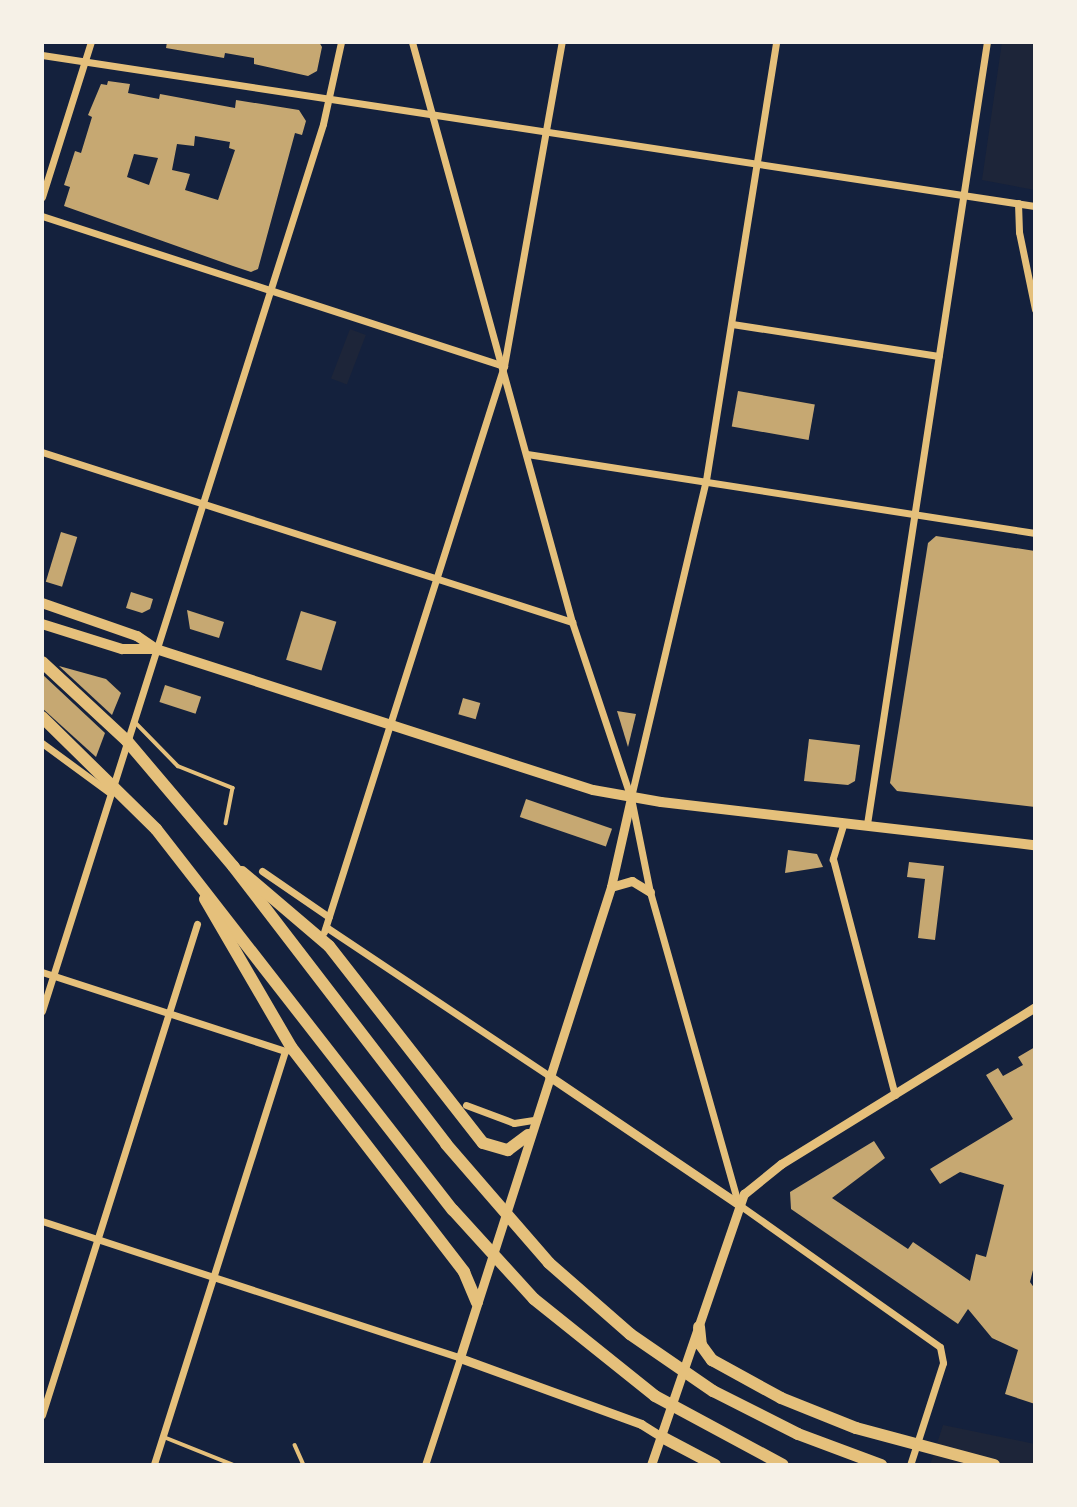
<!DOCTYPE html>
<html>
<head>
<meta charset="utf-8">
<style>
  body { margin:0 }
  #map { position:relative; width:1077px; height:1507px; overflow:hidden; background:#14213d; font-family:"Golos Text",sans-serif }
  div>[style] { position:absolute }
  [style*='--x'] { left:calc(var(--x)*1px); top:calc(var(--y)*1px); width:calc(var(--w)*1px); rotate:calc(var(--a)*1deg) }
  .green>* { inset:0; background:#1d2539; transform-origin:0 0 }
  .building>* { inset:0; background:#c6a872; transform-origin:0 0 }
  .service>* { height:3.5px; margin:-1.75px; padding:0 1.75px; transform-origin:1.75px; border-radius:1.75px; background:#e5c07b }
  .minor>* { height:7px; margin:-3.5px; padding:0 3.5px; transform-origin:3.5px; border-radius:3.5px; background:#e5c07b }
  .tertiary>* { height:9px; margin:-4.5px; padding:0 4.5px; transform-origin:4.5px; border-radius:4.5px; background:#e5c07b }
  .primary>* { height:10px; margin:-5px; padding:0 5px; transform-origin:5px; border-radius:5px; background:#e5c07b }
  .motorway>* { height:12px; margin:-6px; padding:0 6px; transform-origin:6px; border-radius:6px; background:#e5c07b }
  span { translate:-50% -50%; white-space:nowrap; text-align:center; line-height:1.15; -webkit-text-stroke:5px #f6f1e7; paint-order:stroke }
  .frame { position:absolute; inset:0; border:44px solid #f6f1e7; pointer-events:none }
</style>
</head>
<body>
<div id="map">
  <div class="green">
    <div style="clip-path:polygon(1002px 42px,1035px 42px,1035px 190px,982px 180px)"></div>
    <div style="left:350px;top:329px;width:17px;height:53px;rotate:21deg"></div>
    <div style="clip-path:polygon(943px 1425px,1035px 1444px,1035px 1465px,930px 1465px)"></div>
  </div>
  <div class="building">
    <div style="clip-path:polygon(167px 42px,319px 42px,322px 47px,317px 71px,308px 76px,254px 64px,254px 58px,225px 53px,224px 58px,166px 48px)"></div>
    <div style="clip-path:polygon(evenodd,108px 81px,130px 84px,128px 93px,159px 99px,160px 94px,235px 108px,236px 100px,299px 110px,306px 121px,302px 135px,295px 133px,258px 269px,251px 272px,233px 266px,64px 206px,70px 187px,64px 185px,75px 151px,81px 153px,92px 117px,88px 115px,101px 84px,107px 85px,108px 81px,195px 136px,230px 142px,229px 148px,235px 150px,218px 200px,185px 190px,190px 174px,172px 170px,177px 144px,194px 146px,195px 136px,108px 81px,134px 154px,158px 158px,149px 185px,127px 177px,134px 154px)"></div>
    <div style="left:738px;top:391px;width:78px;height:36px;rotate:10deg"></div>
    <div style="left:61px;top:532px;width:17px;height:52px;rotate:17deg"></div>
    <div style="clip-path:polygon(936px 536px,1035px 551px,1035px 807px,897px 791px,890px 783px,928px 543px)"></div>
    <div style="clip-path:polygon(131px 592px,153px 599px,150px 609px,142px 613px,126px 608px)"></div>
    <div style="clip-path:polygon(187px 610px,224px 622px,219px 638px,190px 629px)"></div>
    <div style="left:301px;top:611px;width:37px;height:51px;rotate:17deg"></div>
    <div style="clip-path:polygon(59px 666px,106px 679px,121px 693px,112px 715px)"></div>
    <div style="clip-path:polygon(42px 674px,105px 733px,96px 757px,42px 708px)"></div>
    <div style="left:165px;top:685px;width:38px;height:18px;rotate:18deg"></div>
    <div style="left:463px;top:698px;width:18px;height:17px;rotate:16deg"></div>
    <div style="clip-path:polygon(617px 711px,636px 714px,628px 747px)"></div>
    <div style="clip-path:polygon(809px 739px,860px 745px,855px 781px,848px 785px,804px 781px)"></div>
    <div style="left:526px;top:799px;width:91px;height:19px;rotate:19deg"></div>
    <div style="clip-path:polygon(788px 850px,817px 854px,823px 867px,785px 873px)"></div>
    <div style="clip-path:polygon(909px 862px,944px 866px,935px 940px,918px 938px,925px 879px,907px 877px)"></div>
    <div style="clip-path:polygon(1035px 1047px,1035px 1262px,1030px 1282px,1035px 1289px,1035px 1404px,1005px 1394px,1018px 1350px,992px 1338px,968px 1309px,958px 1324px,791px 1209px,790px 1192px,874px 1141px,885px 1158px,832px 1198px,908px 1249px,913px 1242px,970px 1281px,976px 1254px,986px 1257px,1004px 1185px,960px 1172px,940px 1184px,930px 1169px,1013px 1119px,986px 1075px,998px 1068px,1003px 1076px,1023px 1065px,1018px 1057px)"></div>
  </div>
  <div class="service">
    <div style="--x:134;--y:721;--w:63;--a:45.6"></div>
    <div style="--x:178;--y:766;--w:59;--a:21.8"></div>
    <div style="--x:233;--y:788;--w:36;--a:101"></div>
    <div style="--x:164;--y:1437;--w:75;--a:21.8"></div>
    <div style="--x:295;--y:1445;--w:22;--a:66"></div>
  </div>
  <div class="minor">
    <div style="--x:412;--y:42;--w:602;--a:74.58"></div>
    <div style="--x:572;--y:622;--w:186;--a:71.5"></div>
    <div style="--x:631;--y:798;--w:96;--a:78.6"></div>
    <div style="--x:650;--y:892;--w:324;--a:74.2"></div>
    <div style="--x:738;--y:1204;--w:247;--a:35.3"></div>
    <div style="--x:940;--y:1347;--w:16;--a:79"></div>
    <div style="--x:943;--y:1363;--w:107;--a:107.9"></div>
    <div style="--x:42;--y:55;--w:1004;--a:8.65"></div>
    <div style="--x:42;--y:197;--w:163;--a:-72.5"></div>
    <div style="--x:1018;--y:203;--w:29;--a:88"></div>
    <div style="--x:1019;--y:232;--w:79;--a:78.3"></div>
    <div style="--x:42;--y:216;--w:486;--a:18"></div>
    <div style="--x:732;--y:324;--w:209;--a:8.8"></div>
    <div style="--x:42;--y:452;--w:557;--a:17.78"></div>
    <div style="--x:527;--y:454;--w:514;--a:8.84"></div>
    <div style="--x:42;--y:743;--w:84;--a:36.3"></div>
    <div style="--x:631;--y:797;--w:326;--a:-76.7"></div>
    <div style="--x:706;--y:480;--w:444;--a:-80.9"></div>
    <div style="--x:844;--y:822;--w:39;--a:107"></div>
    <div style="--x:833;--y:859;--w:244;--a:75.3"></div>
    <div style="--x:867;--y:824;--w:791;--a:-81.28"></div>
    <div style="--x:262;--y:871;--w:81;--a:34.5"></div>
    <div style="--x:326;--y:927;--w:268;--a:33.7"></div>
    <div style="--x:324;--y:932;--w:594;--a:-72.36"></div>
    <div style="--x:504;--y:366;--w:329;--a:-79.9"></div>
    <div style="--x:42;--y:972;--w:256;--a:18"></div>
    <div style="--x:285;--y:1051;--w:434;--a:107.6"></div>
    <div style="--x:42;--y:1011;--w:930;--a:-72.42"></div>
    <div style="--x:323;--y:124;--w:84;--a:-77.6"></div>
    <div style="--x:466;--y:1105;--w:51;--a:20.6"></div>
    <div style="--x:514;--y:1123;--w:20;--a:-9"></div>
    <div style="--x:42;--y:1221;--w:440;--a:18.1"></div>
    <div style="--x:460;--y:1358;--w:113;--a:108.1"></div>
    <div style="--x:42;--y:1415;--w:515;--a:-72.48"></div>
  </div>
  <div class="tertiary">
    <div style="--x:631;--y:798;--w:91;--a:102.7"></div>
    <div style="--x:611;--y:887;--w:495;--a:107.8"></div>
    <div style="--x:460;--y:1358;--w:193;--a:20"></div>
    <div style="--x:641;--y:1424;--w:25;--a:32"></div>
    <div style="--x:611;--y:887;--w:22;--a:-16"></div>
    <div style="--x:632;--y:881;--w:21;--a:31"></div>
    <div style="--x:549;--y:1076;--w:228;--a:34.1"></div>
    <div style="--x:651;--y:1465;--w:287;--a:-71.1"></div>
    <div style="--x:744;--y:1194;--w:48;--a:-39"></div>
    <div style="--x:781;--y:1164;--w:299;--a:-31.7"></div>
  </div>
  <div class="primary">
    <div style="--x:42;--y:603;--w:101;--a:19.2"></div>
    <div style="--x:137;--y:636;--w:23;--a:34"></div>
    <div style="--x:156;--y:649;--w:459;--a:17.9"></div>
    <div style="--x:593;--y:790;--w:69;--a:10"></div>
    <div style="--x:661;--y:802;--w:376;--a:6.6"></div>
    <div style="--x:42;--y:624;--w:84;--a:17.4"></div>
    <div style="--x:122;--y:649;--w:34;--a:0"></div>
  </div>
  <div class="motorway">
    <div style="--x:42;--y:662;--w:116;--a:42.9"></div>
    <div style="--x:127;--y:741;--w:164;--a:49.7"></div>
    <div style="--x:233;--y:866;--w:350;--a:52.5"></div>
    <div style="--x:446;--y:1144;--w:157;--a:49.1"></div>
    <div style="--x:549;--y:1263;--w:108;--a:41.2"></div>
    <div style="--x:630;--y:1334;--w:101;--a:34.5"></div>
    <div style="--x:713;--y:1391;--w:95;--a:26.8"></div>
    <div style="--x:798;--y:1434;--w:89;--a:20.5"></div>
    <div style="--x:42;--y:717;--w:160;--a:44.5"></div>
    <div style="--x:156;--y:829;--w:483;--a:52.1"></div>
    <div style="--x:453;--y:1210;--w:120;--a:47.7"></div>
    <div style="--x:534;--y:1299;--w:155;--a:38.7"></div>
    <div style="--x:655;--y:1396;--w:145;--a:28.3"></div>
    <div style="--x:242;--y:872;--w:114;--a:40.4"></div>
    <div style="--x:329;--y:946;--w:250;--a:52"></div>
    <div style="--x:483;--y:1143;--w:26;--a:16"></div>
    <div style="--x:508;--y:1150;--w:25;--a:-37"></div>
    <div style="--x:205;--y:899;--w:171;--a:59.8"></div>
    <div style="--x:291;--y:1047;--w:284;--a:52.4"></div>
    <div style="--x:464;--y:1272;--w:33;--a:67"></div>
    <div style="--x:699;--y:1327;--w:18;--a:84"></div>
    <div style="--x:701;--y:1345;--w:19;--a:54"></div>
    <div style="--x:712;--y:1360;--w:79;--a:28.8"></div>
    <div style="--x:781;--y:1398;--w:81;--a:21.8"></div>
    <div style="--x:856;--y:1428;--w:143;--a:15"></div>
    <div style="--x:662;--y:1437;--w:60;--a:27.8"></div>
  </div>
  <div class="frame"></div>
</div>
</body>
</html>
